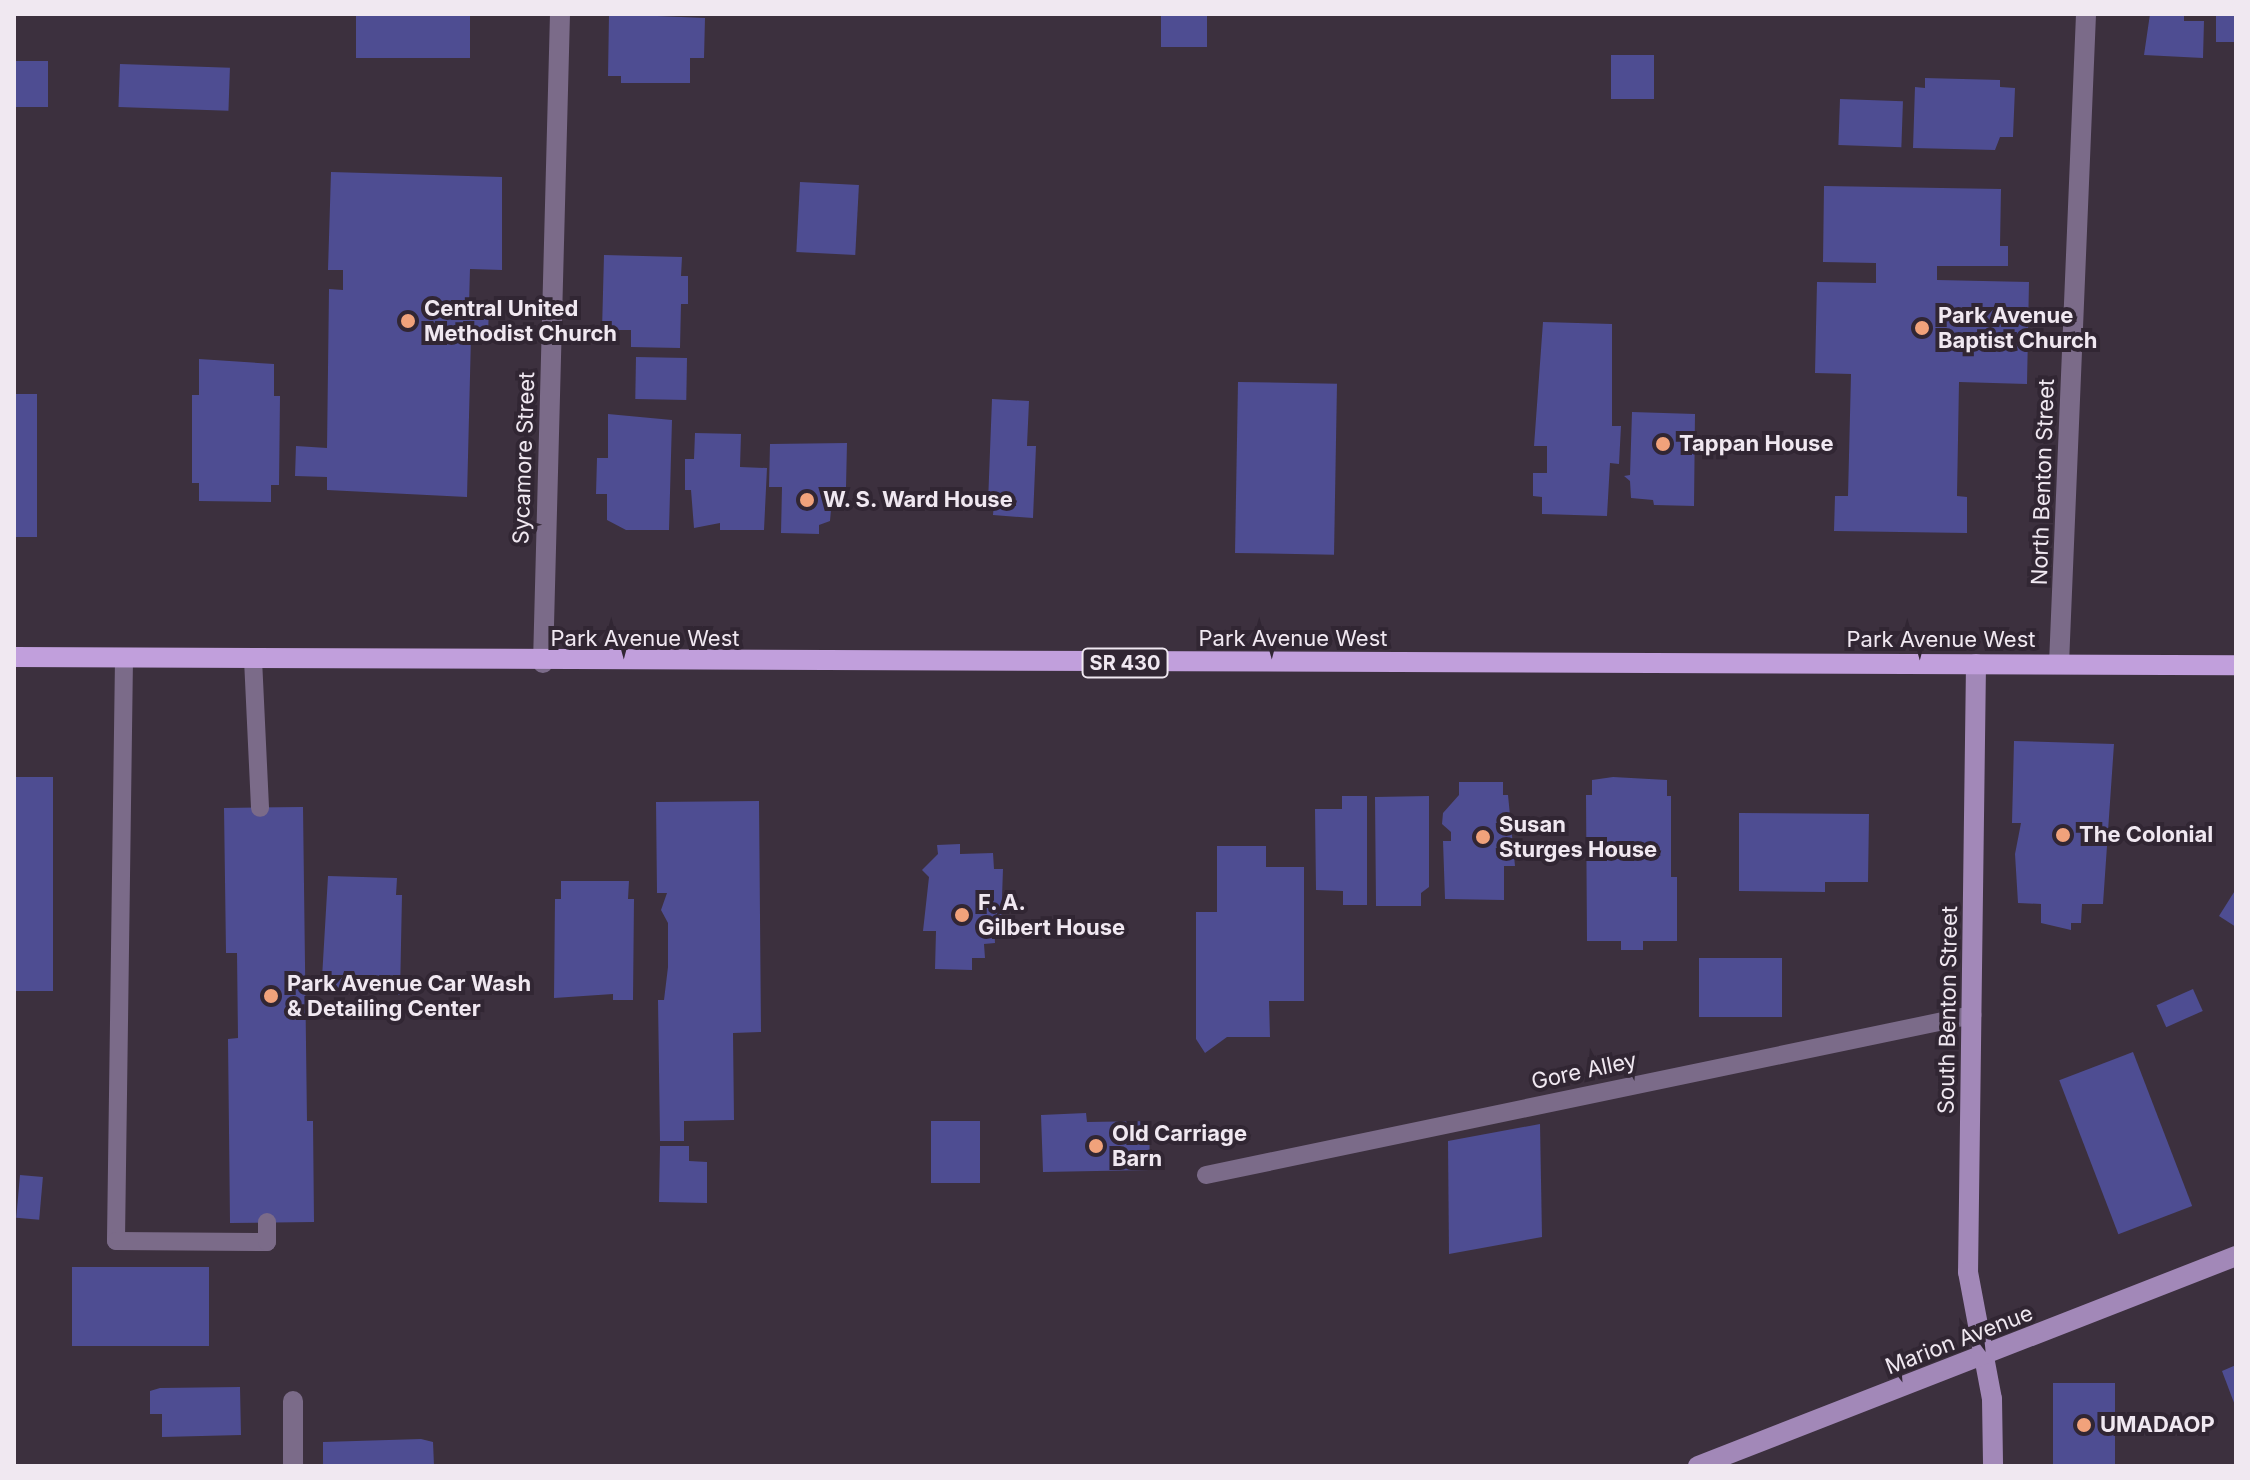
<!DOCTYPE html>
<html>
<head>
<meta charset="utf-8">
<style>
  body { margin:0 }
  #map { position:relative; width:2250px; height:1480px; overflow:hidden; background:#3c303e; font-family:Inter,sans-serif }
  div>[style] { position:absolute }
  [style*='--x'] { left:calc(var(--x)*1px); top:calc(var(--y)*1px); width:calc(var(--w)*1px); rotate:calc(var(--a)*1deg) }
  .building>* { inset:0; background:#4e4d92; transform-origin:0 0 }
  .lane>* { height:18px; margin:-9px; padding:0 9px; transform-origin:9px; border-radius:9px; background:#7b6b89 }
  .street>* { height:20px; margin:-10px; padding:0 10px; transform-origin:10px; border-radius:10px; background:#7b6b89 }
  .secondary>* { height:20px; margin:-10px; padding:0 10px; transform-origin:10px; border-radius:10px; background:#a288b8 }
  .primary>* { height:20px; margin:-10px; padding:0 10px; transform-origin:10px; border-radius:10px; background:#c19fdc }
  .dots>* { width:22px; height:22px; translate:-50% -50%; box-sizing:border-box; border:4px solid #312633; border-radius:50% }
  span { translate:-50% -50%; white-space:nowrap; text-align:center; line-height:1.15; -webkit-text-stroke:8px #312633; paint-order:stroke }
  .shield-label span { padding:2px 6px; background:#312633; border:2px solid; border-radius:6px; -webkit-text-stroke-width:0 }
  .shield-label { font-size:20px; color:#f0e8f1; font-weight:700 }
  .poi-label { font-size:22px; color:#f0e8f1; font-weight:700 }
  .left { translate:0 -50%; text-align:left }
  .street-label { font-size:22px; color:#f0e8f1 }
  .frame { position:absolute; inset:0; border:16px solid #f0e8f1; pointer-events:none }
</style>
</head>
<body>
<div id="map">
  <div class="building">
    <div style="left:356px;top:14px;width:114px;height:44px"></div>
    <div style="clip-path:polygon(609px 14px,705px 18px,704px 58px,690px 58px,690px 83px,621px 83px,621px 76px,608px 76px)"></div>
    <div style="left:1161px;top:14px;width:46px;height:33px"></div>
    <div style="clip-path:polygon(2150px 14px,2184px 14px,2184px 21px,2204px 21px,2203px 58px,2144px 55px)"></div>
    <div style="left:2216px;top:14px;width:20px;height:28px"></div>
    <div style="left:1611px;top:55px;width:43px;height:44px"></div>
    <div style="left:14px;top:61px;width:34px;height:46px"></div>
    <div style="left:120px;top:64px;width:110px;height:43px;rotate:2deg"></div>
    <div style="clip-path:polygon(1925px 78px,2000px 80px,2000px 87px,2015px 88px,2013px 137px,2000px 137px,1995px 150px,1913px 148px,1915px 87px,1925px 88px)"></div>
    <div style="left:1840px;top:99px;width:63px;height:46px;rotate:2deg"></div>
    <div style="clip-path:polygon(331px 172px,502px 177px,502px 270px,470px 269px,469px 305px,489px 305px,488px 336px,471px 336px,467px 497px,327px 490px,327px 477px,295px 476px,296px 446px,327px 448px,329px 289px,343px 290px,343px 270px,328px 270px)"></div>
    <div style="left:800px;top:182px;width:59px;height:70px;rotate:3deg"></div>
    <div style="clip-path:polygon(1824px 186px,2001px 189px,2000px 246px,2008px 246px,2008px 266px,1937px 266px,1937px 280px,2029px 282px,2027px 384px,1959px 382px,1957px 496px,1967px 497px,1967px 533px,1834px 531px,1835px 496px,1848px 496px,1851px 374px,1815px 373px,1817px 282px,1876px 283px,1876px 263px,1823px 262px)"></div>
    <div style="clip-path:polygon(604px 255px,682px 257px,681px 276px,688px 276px,688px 304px,681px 304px,680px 348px,631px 347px,631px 330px,602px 330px)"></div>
    <div style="clip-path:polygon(1543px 322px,1612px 324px,1612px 426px,1621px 426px,1619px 464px,1610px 463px,1607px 516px,1542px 514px,1542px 497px,1533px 496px,1533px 473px,1547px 473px,1547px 446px,1534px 446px)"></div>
    <div style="left:636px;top:357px;width:51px;height:42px;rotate:1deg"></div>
    <div style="clip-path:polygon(199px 359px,274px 364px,274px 396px,280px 396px,279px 485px,271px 485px,271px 502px,199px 501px,199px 483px,192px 483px,192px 395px,199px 395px)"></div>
    <div style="left:1238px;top:382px;width:99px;height:171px;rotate:1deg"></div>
    <div style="left:14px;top:394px;width:23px;height:143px"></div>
    <div style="clip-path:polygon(992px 399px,1029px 401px,1027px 446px,1036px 446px,1033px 518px,993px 515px,994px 503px,988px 503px)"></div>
    <div style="clip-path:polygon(1632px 412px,1695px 414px,1694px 506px,1654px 505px,1653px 500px,1631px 498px,1630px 481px,1624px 476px,1630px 475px)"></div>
    <div style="clip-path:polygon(608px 414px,672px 420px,669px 530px,626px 530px,607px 520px,607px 494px,596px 494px,597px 458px,608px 458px)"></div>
    <div style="clip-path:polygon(695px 433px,741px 434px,740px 467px,767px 468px,764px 530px,720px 530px,720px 523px,694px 528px,691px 490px,685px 490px,685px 459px,694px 459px)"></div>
    <div style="clip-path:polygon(847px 443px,846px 487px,833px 487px,830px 521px,819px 525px,819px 534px,781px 533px,782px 487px,769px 487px,770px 444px)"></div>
    <div style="clip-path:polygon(2014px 741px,2114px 744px,2103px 904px,2082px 904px,2081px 923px,2071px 923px,2071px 930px,2041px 923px,2041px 904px,2018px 903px,2015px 854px,2021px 823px,2012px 823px)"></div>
    <div style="left:14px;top:777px;width:39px;height:214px"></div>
    <div style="clip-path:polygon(1613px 777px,1667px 780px,1667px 796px,1671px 796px,1671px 877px,1677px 877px,1677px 941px,1643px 941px,1643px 950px,1621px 950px,1621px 941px,1587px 941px,1586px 795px,1592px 795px,1592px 780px)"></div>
    <div style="clip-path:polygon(1459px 782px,1503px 782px,1503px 795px,1508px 795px,1515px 866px,1504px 866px,1504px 900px,1445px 899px,1443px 841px,1451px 841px,1451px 832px,1442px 824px,1443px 813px,1459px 795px)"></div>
    <div style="clip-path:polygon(1342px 796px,1367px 796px,1367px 905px,1343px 905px,1343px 891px,1316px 890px,1315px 809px,1342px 809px)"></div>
    <div style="clip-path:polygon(1429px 796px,1429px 887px,1421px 893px,1421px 906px,1376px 906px,1375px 797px)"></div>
    <div style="clip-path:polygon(759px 801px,761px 1032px,733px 1033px,734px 1120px,684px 1121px,684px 1141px,660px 1141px,658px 1000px,664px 1000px,668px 967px,668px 923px,661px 910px,667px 893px,657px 893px,656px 802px)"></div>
    <div style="clip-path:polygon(303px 807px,307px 1121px,313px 1121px,314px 1222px,230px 1223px,228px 1039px,238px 1038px,237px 953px,226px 953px,224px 808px)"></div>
    <div style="clip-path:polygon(1739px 813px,1869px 814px,1868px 882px,1825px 882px,1825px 892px,1739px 891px)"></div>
    <div style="clip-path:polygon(960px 844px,960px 854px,993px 853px,994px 869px,1003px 869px,1001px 926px,994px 926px,995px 943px,984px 944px,985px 958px,972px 958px,972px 970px,935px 969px,936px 931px,923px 931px,929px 877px,922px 870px,938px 854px,937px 845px)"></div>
    <div style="clip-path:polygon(1217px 846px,1266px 846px,1266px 867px,1304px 867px,1304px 1001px,1269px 1001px,1270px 1037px,1227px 1037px,1205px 1053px,1196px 1039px,1196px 912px,1217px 912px)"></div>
    <div style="clip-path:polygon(328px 876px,397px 878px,396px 895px,402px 895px,400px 995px,339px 989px,339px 995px,321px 995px)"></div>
    <div style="clip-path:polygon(561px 881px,629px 881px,628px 899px,634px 899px,633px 1000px,613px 1000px,613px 994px,554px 998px,555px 899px,561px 899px)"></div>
    <div style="clip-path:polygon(2236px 889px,2236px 927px,2219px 916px)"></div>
    <div style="left:1699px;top:958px;width:83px;height:59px"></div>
    <div style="left:2193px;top:989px;width:24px;height:40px;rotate:66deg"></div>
    <div style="left:2133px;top:1052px;width:165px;height:79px;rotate:69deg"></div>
    <div style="clip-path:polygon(1086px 1113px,1087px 1122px,1149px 1121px,1150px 1170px,1043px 1172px,1041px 1115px)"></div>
    <div style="left:931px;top:1121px;width:49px;height:62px"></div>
    <div style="clip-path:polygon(1540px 1124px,1542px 1237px,1449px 1254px,1448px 1141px)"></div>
    <div style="clip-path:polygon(660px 1146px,689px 1146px,689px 1161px,707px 1162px,707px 1203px,659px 1202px)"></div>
    <div style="left:20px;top:1175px;width:23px;height:43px;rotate:5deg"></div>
    <div style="left:72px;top:1267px;width:137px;height:79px"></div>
    <div style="clip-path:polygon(2236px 1365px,2236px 1408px,2222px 1371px)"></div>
    <div style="left:2053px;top:1383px;width:62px;height:83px"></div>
    <div style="clip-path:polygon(240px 1387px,241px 1435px,162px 1437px,162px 1414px,150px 1414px,150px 1391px,160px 1388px)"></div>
    <div style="clip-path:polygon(421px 1439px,433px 1442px,434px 1466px,323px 1466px,323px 1442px)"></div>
  </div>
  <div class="lane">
    <div style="--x:124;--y:659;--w:582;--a:90.79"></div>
    <div style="--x:116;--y:1241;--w:151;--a:0.4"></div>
    <div style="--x:267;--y:1242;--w:20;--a:-90"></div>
    <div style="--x:253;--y:659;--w:149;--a:87.3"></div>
    <div style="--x:1206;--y:1175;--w:783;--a:-11.8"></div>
  </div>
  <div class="street">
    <div style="--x:543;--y:663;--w:649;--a:-88.5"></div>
    <div style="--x:2059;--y:664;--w:651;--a:-87.62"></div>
    <div style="--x:293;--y:1401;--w:65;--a:90"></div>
  </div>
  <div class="secondary">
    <div style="--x:1976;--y:664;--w:608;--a:90.75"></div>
    <div style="--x:1968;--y:1272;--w:129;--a:79.3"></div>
    <div style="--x:1992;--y:1399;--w:67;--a:89.1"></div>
    <div style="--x:1698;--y:1466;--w:578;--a:-21.32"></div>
  </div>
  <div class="primary">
    <div style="--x:14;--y:657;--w:2222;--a:0.21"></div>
  </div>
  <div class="dots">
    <div style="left:408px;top:321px;background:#f1a27b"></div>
    <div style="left:1922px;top:328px;background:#f1a27b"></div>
    <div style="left:1663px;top:444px;background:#f1a27b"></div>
    <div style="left:807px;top:500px;background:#f1a27b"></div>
    <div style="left:2063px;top:835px;background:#f1a27b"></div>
    <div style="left:1483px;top:837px;background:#f1a27b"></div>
    <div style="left:962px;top:915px;background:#f1a27b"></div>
    <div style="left:271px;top:996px;background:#f1a27b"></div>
    <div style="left:1096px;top:1146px;background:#f1a27b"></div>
    <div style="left:2084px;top:1425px;background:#f1a27b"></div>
  </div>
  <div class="shield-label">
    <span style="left:1125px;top:663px">SR 430</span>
  </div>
  <div class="poi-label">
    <span class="left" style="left:424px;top:321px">Central United<br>Methodist Church</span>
    <span class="left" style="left:1938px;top:328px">Park Avenue<br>Baptist Church</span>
    <span class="left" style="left:1679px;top:444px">Tappan House</span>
    <span class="left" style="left:823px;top:500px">W. S. Ward House</span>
    <span class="left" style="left:1499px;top:837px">Susan<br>Sturges House</span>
    <span class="left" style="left:2079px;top:835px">The Colonial</span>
    <span class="left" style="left:978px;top:915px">F. A.<br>Gilbert House</span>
    <span class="left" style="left:287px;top:996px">Park Avenue Car Wash<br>&amp; Detailing Center</span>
    <span class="left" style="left:1112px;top:1146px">Old Carriage<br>Barn</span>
    <span class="left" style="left:2100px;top:1425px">UMADAOP</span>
  </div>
  <div class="street-label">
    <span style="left:524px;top:458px;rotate:-88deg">Sycamore Street</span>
    <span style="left:2043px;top:482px;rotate:-88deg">North Benton Street</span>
    <span style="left:645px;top:639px">Park Avenue West</span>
    <span style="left:1293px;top:639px">Park Avenue West</span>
    <span style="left:1941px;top:640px">Park Avenue West</span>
    <span style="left:1948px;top:1010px;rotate:-89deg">South Benton Street</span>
    <span style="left:1584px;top:1071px;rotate:-12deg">Gore Alley</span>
    <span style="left:1959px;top:1340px;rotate:-21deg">Marion Avenue</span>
  </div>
  <div class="frame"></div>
</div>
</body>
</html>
